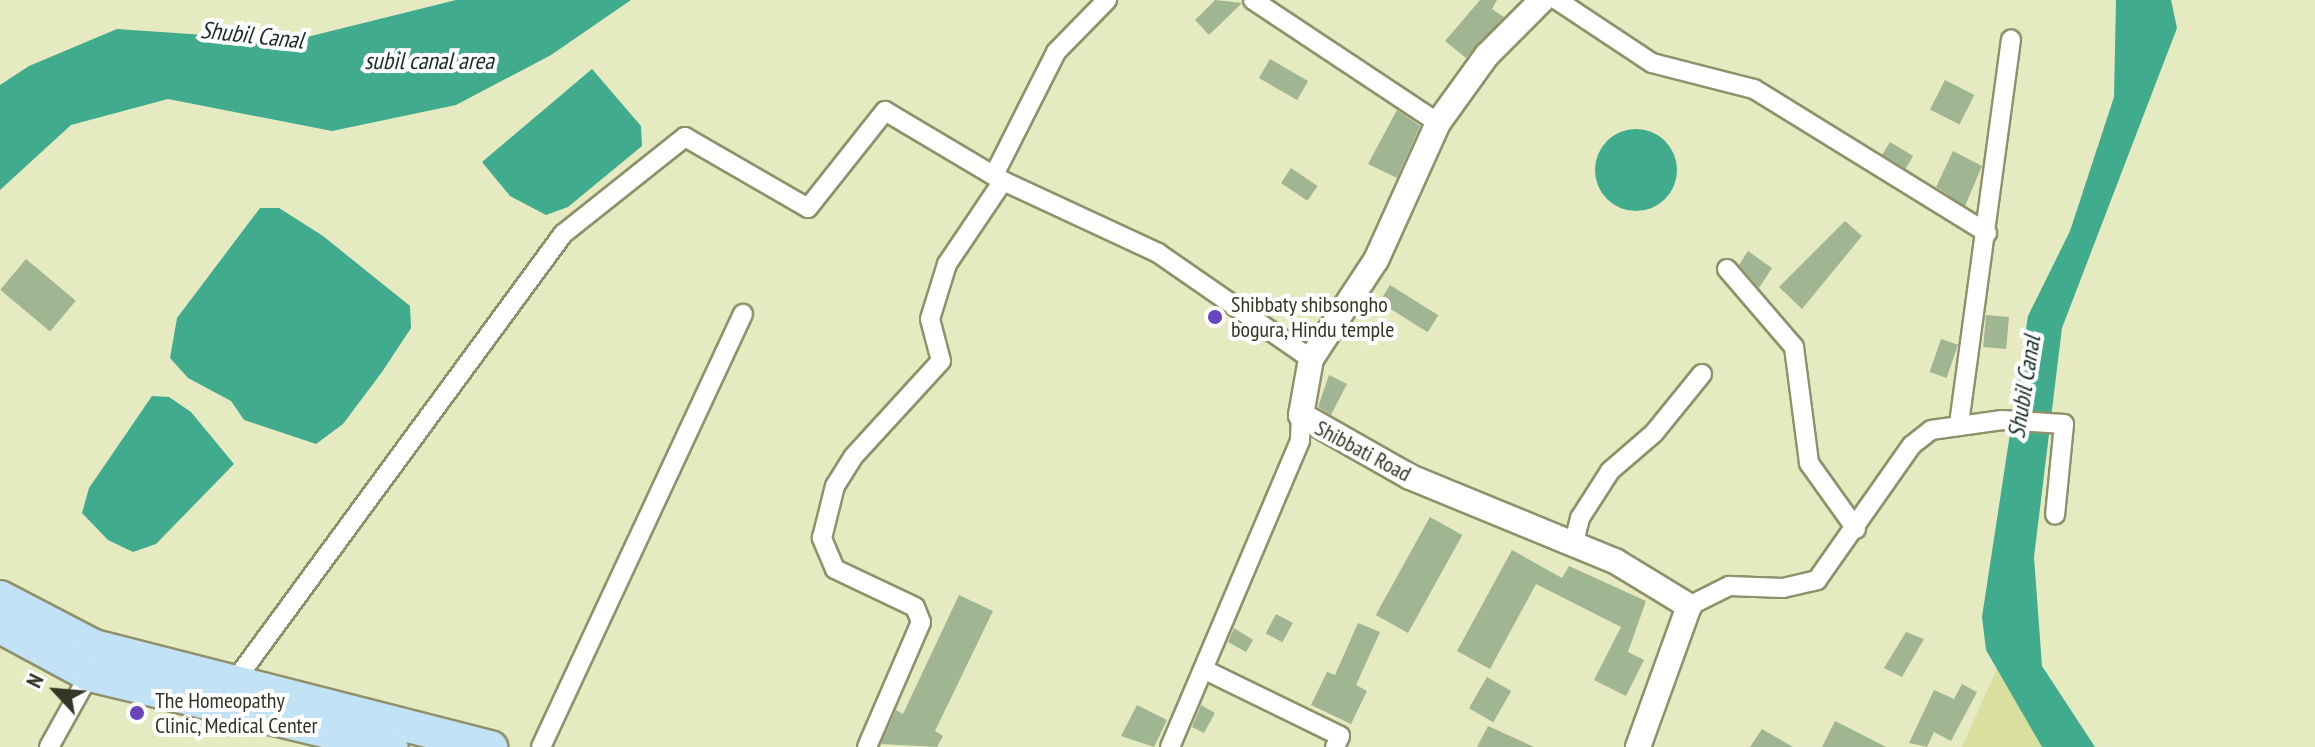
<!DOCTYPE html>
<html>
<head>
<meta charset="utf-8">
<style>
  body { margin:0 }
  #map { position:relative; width:2315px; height:747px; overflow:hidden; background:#e6eac0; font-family:"PT Sans Narrow",sans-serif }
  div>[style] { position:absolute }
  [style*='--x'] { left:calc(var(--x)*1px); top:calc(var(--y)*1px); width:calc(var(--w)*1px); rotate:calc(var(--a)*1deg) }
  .green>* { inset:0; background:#d9df9d }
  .water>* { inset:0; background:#41ab8e }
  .round { border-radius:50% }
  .building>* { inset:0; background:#a0b591; transform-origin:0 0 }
  .roads { filter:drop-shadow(2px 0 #8e916a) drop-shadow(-2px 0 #8e916a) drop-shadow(0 2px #8e916a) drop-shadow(0 -2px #8e916a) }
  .minor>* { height:18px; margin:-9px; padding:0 9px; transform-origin:9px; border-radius:9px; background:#fff }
  .tertiary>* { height:24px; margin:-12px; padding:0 12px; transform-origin:12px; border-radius:12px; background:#fff }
  .trunk>* { height:32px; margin:-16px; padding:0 16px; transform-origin:16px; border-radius:16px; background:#c2e3f6 }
  .dots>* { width:22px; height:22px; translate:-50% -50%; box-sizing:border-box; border:4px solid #fff; border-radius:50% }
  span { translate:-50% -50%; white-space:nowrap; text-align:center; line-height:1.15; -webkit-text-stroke:8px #fff; paint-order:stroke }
  .poi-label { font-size:22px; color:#343625 }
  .left { translate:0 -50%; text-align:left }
  .street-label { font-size:22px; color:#343625 }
  .water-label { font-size:24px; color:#182f28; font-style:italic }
  .north { position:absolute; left:16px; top:651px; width:80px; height:80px; -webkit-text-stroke:6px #fff; paint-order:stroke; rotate:296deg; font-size:22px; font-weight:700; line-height:32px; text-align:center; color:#343625 }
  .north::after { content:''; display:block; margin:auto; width:28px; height:36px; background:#343625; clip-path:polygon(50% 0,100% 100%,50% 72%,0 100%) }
</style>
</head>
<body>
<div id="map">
  <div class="green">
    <div style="clip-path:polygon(2001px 660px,2055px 747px,1962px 747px)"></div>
  </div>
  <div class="water">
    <div style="clip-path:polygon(456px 0,631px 0,551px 55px,456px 105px,332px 131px,168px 99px,71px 125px,0 190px,0 85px,29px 66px,117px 29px,291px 41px)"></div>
    <div style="clip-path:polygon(2116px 0,2171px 0,2177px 28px,2062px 328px,2034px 557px,2042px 666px,2095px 747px,2042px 747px,1986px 650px,1982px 617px,2028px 316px,2070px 231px,2114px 97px)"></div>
    <div style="clip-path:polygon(592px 69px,641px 126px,642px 146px,568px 207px,546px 215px,510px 196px,482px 162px)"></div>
    <div class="round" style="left:1595px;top:129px;width:82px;height:82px"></div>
    <div style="clip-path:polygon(260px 208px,279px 208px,323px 236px,410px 306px,411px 328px,382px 372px,343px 424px,316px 444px,244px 420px,231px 401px,188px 378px,170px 358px,177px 318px)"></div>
    <div style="clip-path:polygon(152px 396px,169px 397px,191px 412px,234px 464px,156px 544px,133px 552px,108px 540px,82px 513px,89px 488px)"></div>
  </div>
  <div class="building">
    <div style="clip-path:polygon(1215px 0,1242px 3px,1209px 35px,1195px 20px)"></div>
    <div style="clip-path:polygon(1480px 0,1497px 0,1492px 9px,1504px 17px,1466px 58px,1445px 41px)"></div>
    <div style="left:1270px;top:59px;width:44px;height:22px;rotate:30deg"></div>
    <div style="left:1945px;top:80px;width:33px;height:33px;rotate:27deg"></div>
    <div style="clip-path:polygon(1397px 110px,1420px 126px,1397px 178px,1368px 164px)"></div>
    <div style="left:1890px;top:142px;width:27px;height:15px;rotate:31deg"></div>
    <div style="clip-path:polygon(1953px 151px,1982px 166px,1965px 206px,1936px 187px)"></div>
    <div style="left:1291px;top:168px;width:32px;height:18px;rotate:34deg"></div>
    <div style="clip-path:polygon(1845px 221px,1862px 236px,1802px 309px,1779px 287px)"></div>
    <div style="clip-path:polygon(1748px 251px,1772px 268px,1759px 288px,1739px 265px)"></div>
    <div style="left:26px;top:259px;width:65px;height:40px;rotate:40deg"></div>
    <div style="left:1390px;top:285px;width:57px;height:20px;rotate:32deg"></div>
    <div style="left:1986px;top:315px;width:23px;height:32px;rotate:5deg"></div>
    <div style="left:1941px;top:339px;width:18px;height:35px;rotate:19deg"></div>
    <div style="clip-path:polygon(1329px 375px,1347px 384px,1331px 415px,1318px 407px)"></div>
    <div style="left:1430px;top:517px;width:37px;height:112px;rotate:29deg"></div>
    <div style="clip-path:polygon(1512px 550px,1562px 578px,1569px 566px,1646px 601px,1628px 652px,1644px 660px,1626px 696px,1594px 680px,1621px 627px,1536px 584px,1490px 669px,1457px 651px)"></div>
    <div style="clip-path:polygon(959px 595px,993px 611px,935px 731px,943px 736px,937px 747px,881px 744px,896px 710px,903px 714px)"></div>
    <div style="left:1276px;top:614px;width:19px;height:22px;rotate:28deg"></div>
    <div style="clip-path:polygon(1358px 623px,1380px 632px,1356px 685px,1367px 691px,1351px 724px,1311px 705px,1327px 672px,1335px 675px)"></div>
    <div style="clip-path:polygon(1234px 628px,1253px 640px,1246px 652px,1228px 642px)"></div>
    <div style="clip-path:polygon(1906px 632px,1924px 639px,1902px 677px,1884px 668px)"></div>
    <div style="left:1487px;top:677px;width:28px;height:36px;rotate:30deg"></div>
    <div style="clip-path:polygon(1962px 684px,1977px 692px,1951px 741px,1934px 732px,1927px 747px,1909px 743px,1934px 690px,1954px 699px)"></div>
    <div style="clip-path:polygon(1137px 705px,1167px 720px,1154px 747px,1121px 736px)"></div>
    <div style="clip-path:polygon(1201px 705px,1215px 713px,1204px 733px,1192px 727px)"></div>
    <div style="clip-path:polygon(1835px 721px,1849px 728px,1886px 747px,1822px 747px)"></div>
    <div style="clip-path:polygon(1488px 726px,1534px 747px,1477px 747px)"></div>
    <div style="clip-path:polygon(1762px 729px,1793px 747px,1750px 747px)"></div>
  </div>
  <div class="roads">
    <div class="minor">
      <div style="--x:1253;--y:0;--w:222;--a:33.6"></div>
      <div style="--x:1557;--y:0;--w:114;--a:33.6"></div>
      <div style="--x:1652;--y:63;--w:105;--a:14.3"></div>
      <div style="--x:1754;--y:89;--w:274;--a:31.7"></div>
      <div style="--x:994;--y:175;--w:138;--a:-63.2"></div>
      <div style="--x:1056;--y:52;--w:73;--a:-45.6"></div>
      <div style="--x:1727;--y:269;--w:103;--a:49.3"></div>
      <div style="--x:1794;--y:347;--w:117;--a:82.6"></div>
      <div style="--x:1809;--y:463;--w:81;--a:54.5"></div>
      <div style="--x:1959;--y:424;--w:388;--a:-82.3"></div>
      <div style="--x:1573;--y:546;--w:29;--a:-76"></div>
      <div style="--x:1580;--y:518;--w:56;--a:-57.4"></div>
      <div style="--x:1610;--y:471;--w:58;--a:-40.8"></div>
      <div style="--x:1654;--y:433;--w:76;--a:-50.9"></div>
      <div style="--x:1689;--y:606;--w:45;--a:-26.6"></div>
      <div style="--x:1729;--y:586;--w:54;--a:2.1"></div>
      <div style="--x:1783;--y:588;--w:35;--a:-13"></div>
      <div style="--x:1817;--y:580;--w:165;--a:-54.9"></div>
      <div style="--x:1912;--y:445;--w:24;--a:-38"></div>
      <div style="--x:1931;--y:430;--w:72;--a:-8"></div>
      <div style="--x:2002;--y:420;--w:62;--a:3.7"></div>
      <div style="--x:2064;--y:424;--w:91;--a:95.6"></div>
      <div style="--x:1207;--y:671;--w:148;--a:26"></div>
      <div style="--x:1340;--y:736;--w:12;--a:114"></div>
      <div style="--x:237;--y:678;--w:551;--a:-53.71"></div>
      <div style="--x:563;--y:234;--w:156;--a:-38.5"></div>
      <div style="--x:685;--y:137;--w:142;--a:30"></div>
      <div style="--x:808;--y:208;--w:124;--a:-51.6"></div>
      <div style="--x:885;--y:111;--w:137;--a:30.7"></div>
      <div style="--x:1003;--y:181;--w:171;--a:24.9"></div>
      <div style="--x:1158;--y:253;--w:186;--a:34.7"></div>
      <div style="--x:49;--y:747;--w:82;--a:-60.9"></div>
      <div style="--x:541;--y:747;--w:478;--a:-65"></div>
      <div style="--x:867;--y:747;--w:136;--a:-66.6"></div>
      <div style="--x:921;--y:622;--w:16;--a:-112"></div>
      <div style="--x:915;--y:607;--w:89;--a:-154.6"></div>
      <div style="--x:835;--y:569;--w:34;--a:-113"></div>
      <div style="--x:822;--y:538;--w:54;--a:-76"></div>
      <div style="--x:835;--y:486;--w:34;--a:-58"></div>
      <div style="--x:853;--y:457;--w:130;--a:-47.5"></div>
      <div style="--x:941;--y:361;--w:43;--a:-104.7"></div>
      <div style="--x:930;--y:319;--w:58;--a:-72.8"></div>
      <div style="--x:947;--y:264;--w:100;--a:-56"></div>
      <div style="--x:1170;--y:747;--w:332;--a:-67"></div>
      <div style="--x:1300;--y:441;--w:26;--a:-88"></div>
    </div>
    <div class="tertiary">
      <div style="--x:1542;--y:0;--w:78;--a:135"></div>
      <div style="--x:1487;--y:55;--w:84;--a:125.8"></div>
      <div style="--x:1438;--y:123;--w:150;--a:114.3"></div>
      <div style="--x:1376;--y:260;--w:118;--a:123.3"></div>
      <div style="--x:1311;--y:359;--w:57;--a:100.1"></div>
      <div style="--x:1301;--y:415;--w:125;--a:29.6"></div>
      <div style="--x:1410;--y:477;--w:222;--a:22.3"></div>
      <div style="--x:1615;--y:561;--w:87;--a:31.3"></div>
      <div style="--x:1689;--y:606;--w:150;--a:109.9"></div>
    </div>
    <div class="trunk">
      <div style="--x:0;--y:597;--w:106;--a:27.5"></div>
      <div style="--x:94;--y:646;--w:410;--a:14.3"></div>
      <div style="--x:0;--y:627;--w:101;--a:28.3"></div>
      <div style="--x:89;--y:675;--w:311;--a:13.4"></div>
    </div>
  </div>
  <div class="dots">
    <div style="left:1215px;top:317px;background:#6844bd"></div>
    <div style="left:137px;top:713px;background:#6844bd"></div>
  </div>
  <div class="poi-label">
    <span class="left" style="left:1231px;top:317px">Shibbaty shibsongho<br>bogura, Hindu temple</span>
    <span class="left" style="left:155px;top:713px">The Homeopathy<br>Clinic, Medical Center</span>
  </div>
  <div class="street-label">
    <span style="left:1363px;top:451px;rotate:28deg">Shibbati Road</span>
  </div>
  <div class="water-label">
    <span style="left:252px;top:35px;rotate:6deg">Shubil Canal</span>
    <span style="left:429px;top:61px">subil canal area</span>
    <span style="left:2024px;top:387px;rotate:-81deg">Shubil Canal</span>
  </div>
  <div class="north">N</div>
</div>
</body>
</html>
